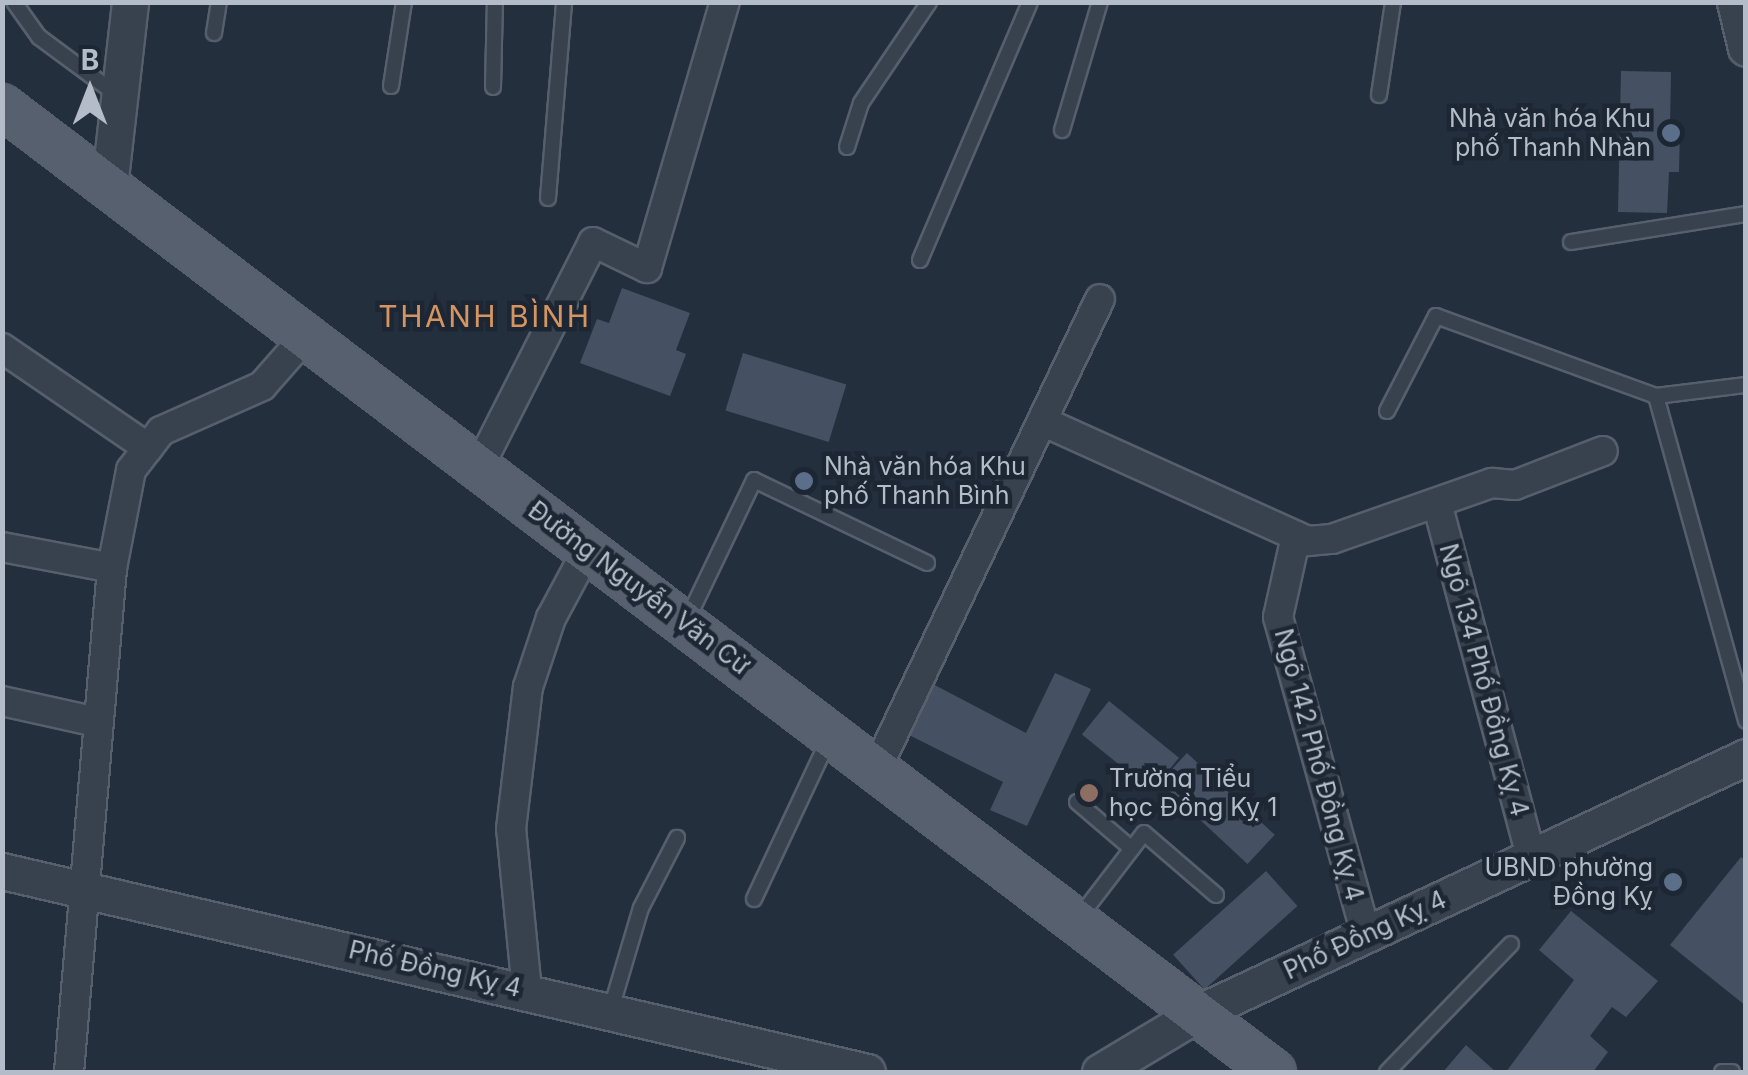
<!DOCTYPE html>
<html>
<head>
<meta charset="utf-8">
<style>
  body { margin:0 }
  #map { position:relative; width:1748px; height:1075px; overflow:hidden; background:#242f3e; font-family:Inter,sans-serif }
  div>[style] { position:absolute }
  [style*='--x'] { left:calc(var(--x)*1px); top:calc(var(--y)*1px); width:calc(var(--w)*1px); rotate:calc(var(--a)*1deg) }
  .building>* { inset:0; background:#455162; transform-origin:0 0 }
  .roads { filter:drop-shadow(2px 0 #565f6c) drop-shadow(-2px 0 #565f6c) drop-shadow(0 2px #565f6c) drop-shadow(0 -2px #565f6c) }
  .service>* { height:14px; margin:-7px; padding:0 7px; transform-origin:7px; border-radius:7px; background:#38414e }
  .minor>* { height:28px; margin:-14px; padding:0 14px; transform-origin:14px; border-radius:14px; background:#38414e }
  .tertiary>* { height:35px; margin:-17.5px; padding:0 17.5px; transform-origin:17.5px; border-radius:17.5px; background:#38414e }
  .primary>* { height:42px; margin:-21px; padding:0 21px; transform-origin:21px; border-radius:21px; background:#56606e }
  .dots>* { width:28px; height:28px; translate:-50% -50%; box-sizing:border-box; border:5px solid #1d2633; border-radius:50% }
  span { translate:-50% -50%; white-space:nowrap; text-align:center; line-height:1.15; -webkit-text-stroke:9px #1d2633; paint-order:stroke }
  .poi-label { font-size:25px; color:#b4bcc9 }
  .right { translate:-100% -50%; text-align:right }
  .left { translate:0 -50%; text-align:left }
  .street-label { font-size:25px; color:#b4bcc9 }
  .quarter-label { font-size:30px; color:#d59563; letter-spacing:2.5px }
  .frame { position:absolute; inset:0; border:5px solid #b4bcc9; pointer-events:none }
  .north { position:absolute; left:40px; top:40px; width:100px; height:100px; -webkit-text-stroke:8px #1d2633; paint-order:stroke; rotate:0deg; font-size:28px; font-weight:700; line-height:40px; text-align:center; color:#b4bcc9 }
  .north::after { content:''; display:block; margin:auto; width:35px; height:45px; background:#b4bcc9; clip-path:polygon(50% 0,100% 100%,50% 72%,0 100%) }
</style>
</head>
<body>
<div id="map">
  <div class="building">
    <div style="clip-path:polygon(1621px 71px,1671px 72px,1670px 126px,1680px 126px,1679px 172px,1669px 172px,1667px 213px,1618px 212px)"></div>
    <div style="clip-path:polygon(622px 288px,690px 313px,676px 350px,686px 354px,670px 396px,580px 363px,597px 319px,609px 323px)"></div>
    <div style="left:743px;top:353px;width:108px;height:60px;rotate:17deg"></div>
    <div style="clip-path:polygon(1055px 673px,1091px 689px,1027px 826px,990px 810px,1003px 782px,903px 732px,929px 682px,1026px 733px)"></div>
    <div style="left:1109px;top:701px;width:90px;height:43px;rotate:39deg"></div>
    <div style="left:1187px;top:753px;width:120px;height:40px;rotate:43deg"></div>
    <div style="clip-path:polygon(1741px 857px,1746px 861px,1746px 1006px,1670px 945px)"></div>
    <div style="left:1266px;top:871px;width:47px;height:125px;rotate:48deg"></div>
    <div style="clip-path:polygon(1571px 911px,1658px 981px,1626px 1017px,1612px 1007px,1590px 1036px,1608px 1052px,1593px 1072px,1506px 1072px,1574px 980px,1539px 950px)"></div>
    <div style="clip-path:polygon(1466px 1045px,1496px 1072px,1443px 1072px)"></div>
  </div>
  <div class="roads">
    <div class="service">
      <div style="--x:14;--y:2;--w:43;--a:54.5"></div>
      <div style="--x:39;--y:37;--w:96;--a:36.5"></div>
      <div style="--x:214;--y:33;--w:31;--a:-81"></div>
      <div style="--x:391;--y:86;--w:85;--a:-81.2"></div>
      <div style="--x:493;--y:87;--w:85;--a:-88.7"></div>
      <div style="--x:1379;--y:95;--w:94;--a:-81.4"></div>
      <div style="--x:1062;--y:130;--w:134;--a:-73.5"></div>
      <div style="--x:847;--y:147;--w:46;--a:-72.3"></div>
      <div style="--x:861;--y:103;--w:122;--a:-56"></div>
      <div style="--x:548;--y:198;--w:197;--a:-85.3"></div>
      <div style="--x:1571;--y:242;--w:177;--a:-9.1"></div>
      <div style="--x:920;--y:260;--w:280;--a:-66.9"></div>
      <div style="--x:1656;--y:396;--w:337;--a:74.5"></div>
      <div style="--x:1387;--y:411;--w:107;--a:-62.7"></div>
      <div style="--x:1436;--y:316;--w:234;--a:20"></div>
      <div style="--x:1656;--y:396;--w:91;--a:-7"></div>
      <div style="--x:688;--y:618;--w:153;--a:-64.4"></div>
      <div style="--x:754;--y:480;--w:192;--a:25.6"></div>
      <div style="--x:1077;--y:802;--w:72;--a:40.5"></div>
      <div style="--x:754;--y:899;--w:177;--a:-64.9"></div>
      <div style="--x:1078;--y:919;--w:108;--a:-52.5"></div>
      <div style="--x:1144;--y:833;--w:95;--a:40.7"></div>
      <div style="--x:611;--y:1009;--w:105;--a:-73.5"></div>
      <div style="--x:641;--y:908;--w:79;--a:-62.8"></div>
      <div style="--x:1387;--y:1072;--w:178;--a:-45.9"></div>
      <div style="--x:1722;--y:1072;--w:10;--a:0"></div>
    </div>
    <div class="minor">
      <div style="--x:2;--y:348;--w:177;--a:34.4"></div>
      <div style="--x:1042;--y:421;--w:292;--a:24.3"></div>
      <div style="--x:1308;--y:541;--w:24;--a:-5"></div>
      <div style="--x:1332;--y:539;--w:170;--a:-19.3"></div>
      <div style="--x:1492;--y:483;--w:23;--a:5"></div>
      <div style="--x:1515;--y:485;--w:94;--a:-21.1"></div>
      <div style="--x:479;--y:467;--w:252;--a:-63.1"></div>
      <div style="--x:593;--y:242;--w:60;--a:25.7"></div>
      <div style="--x:647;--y:268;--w:277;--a:-73.7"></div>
      <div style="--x:1437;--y:503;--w:366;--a:75.1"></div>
      <div style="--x:1296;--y:536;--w:83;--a:102.5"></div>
      <div style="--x:1278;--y:617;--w:329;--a:74.5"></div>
      <div style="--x:2;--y:547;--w:112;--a:10.8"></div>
      <div style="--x:2;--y:701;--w:97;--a:12.5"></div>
      <div style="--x:877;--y:768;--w:519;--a:-64.57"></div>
      <div style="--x:527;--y:991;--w:163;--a:-95.6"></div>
      <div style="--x:511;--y:829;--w:143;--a:-83.2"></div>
      <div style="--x:528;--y:687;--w:73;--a:-71.6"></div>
      <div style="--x:551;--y:618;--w:78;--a:-61.8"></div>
      <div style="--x:69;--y:1072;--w:506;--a:-85.12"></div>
      <div style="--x:112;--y:568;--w:100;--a:-79"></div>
      <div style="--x:131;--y:470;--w:49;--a:-52.4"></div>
      <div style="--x:161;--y:431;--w:111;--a:-24"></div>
      <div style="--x:262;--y:386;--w:67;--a:-48.7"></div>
    </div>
    <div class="tertiary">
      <div style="--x:1735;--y:2;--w:47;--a:76.6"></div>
      <div style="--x:109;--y:187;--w:186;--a:-83.5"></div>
      <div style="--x:2;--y:871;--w:888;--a:13.08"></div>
      <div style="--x:1100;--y:1072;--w:117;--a:-31"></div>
      <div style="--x:1200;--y:1012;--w:603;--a:-25.03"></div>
    </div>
    <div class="primary">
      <div style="--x:2;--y:106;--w:1597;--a:37.21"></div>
    </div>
  </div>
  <div class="dots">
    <div style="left:1671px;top:133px;background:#5c6f8a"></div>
    <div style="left:804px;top:481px;background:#5c6f8a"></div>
    <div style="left:1089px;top:793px;background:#8d6e63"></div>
    <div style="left:1673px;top:882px;background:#5c6f8a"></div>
  </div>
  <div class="poi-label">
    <span class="right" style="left:1651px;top:133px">Nhà văn hóa Khu<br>phố Thanh Nhàn</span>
    <span class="left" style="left:824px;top:481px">Nhà văn hóa Khu<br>phố Thanh Bình</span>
    <span class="left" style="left:1109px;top:793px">Trường Tiểu<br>học Đồng Kỵ 1</span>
    <span class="right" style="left:1653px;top:882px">UBND phường<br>Đồng Kỵ</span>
  </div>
  <div class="street-label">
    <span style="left:639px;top:588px;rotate:37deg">Đường Nguyễn Văn Cừ</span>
    <span style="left:1484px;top:680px;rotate:75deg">Ngõ 134 Phố Đồng Kỵ 4</span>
    <span style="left:1319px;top:765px;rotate:75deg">Ngõ 142 Phố Đồng Kỵ 4</span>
    <span style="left:1365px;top:935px;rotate:-25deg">Phố Đồng Kỵ 4</span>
    <span style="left:435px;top:969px;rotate:13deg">Phố Đồng Kỵ 4</span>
  </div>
  <div class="quarter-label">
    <span style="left:485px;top:316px">THANH BÌNH</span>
  </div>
  <div class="frame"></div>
  <div class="north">B</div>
</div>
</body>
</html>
